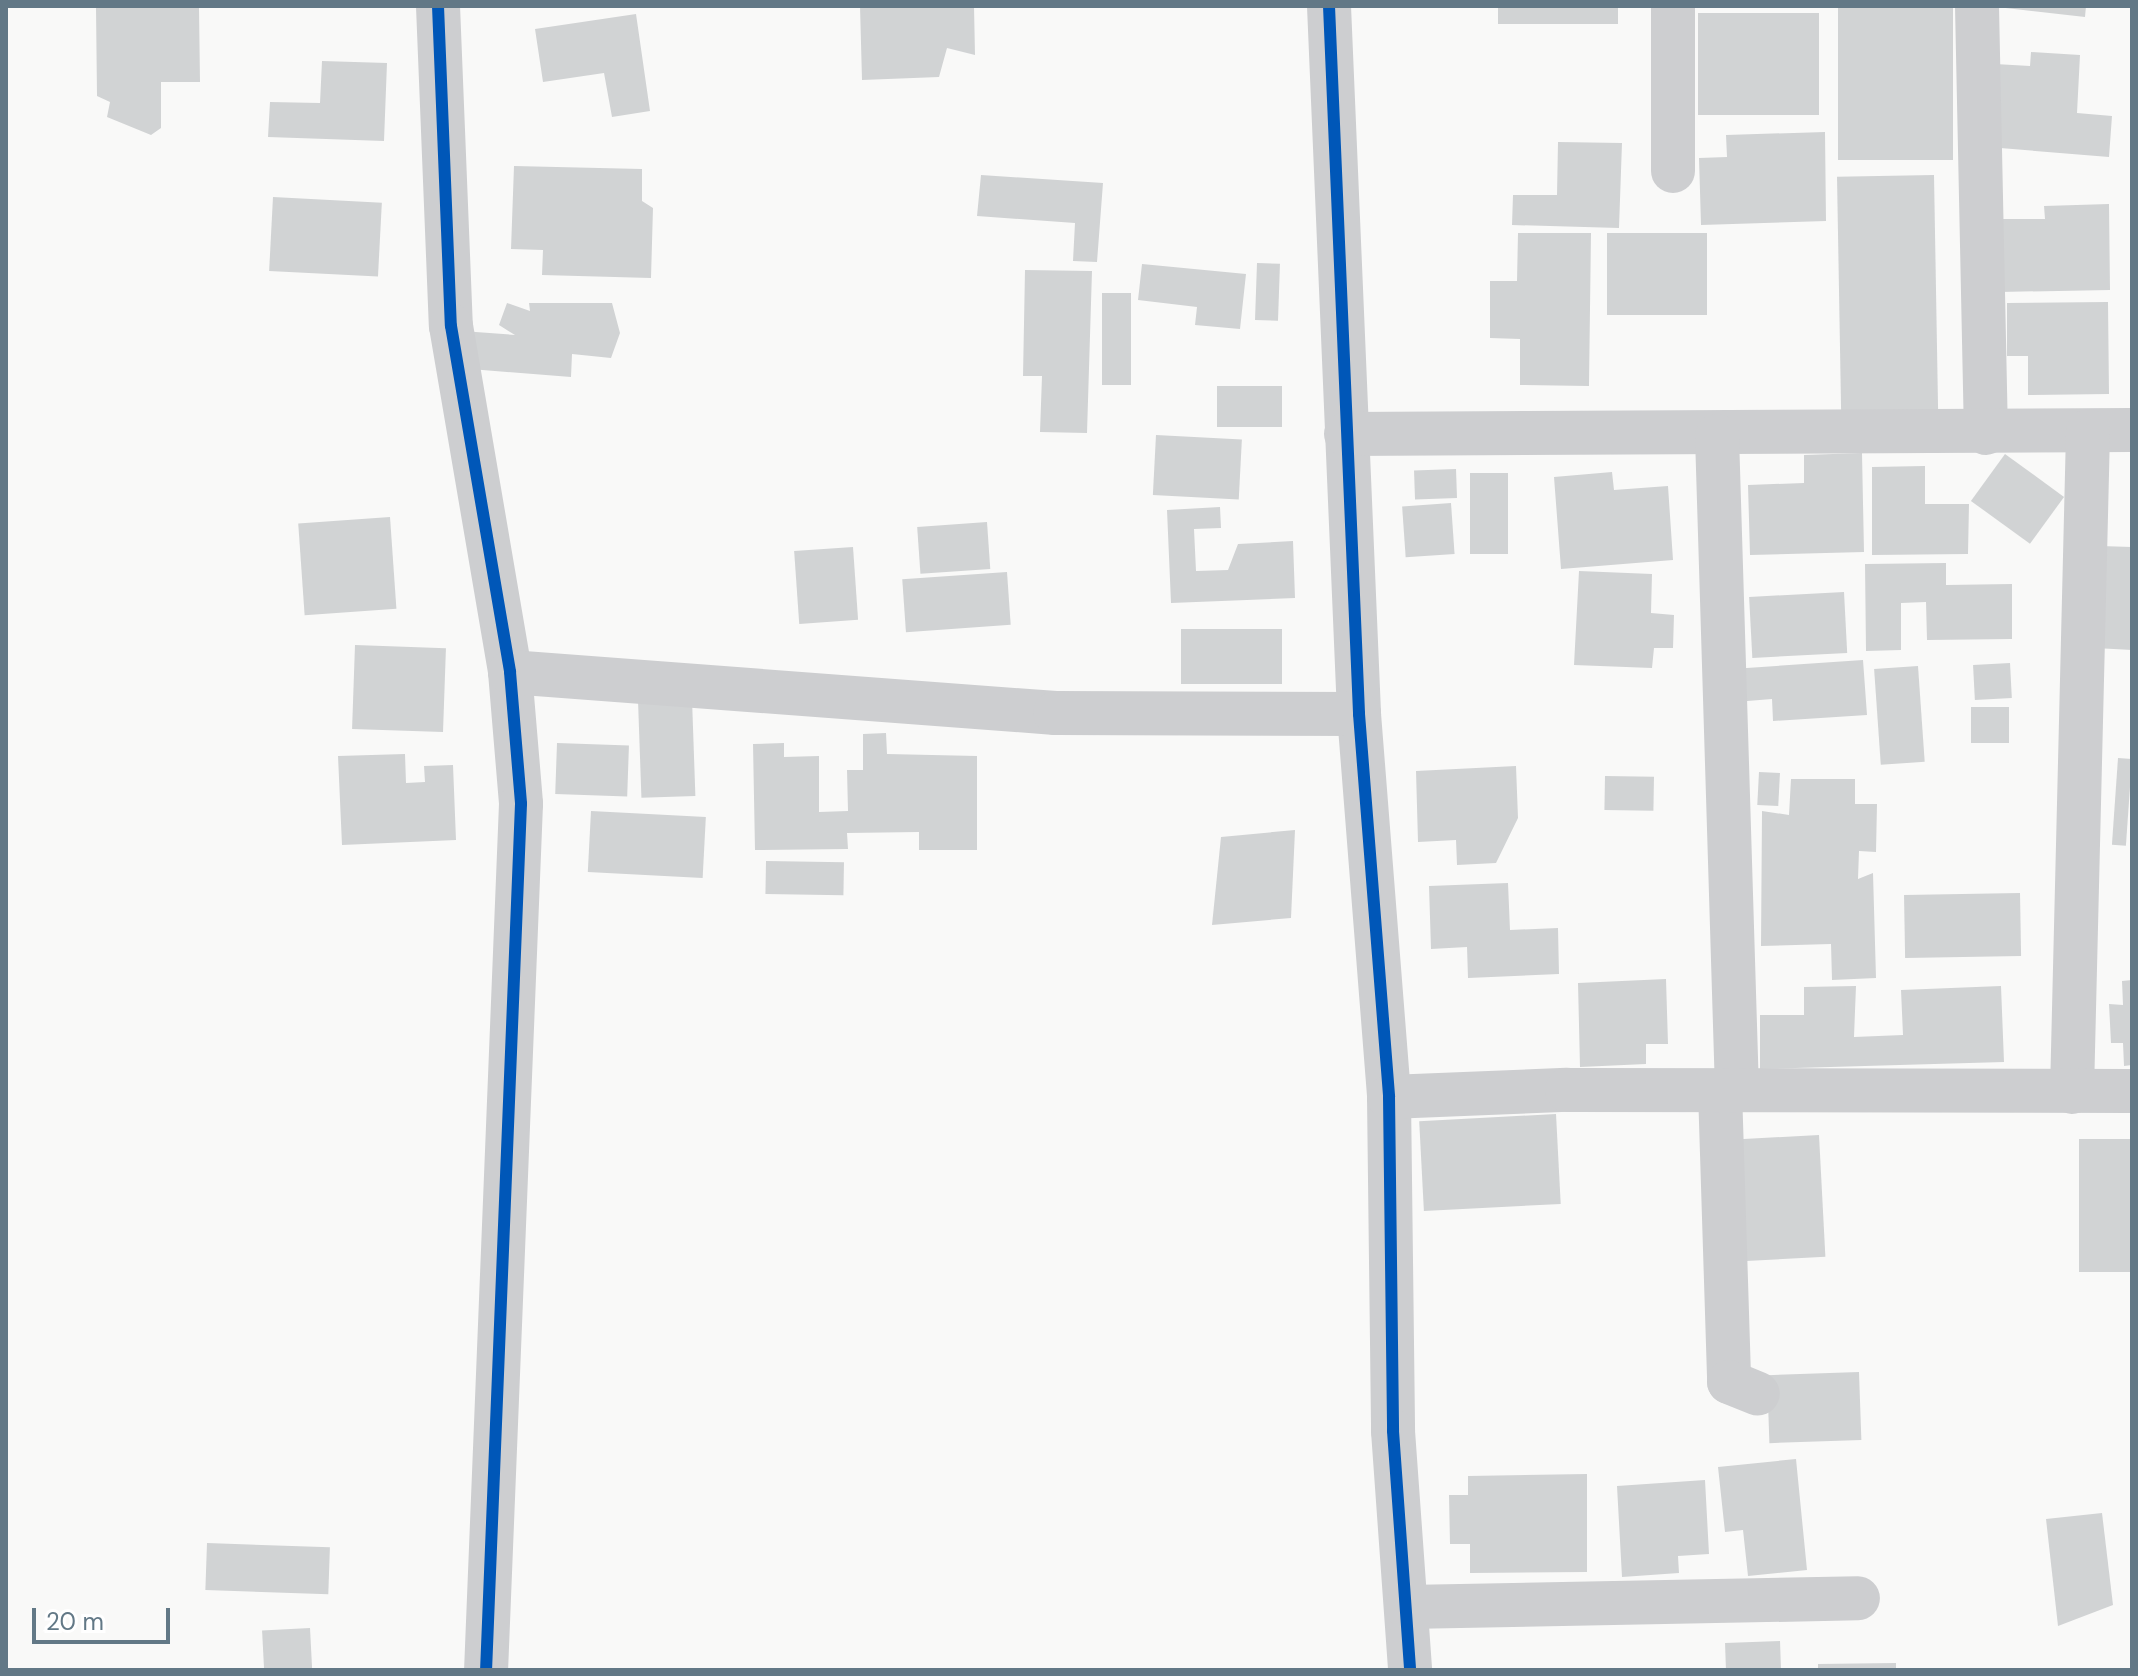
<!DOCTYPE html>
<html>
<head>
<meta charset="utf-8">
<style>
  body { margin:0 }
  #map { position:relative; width:2138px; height:1676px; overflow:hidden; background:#f9f9f8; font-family:"DM Sans",sans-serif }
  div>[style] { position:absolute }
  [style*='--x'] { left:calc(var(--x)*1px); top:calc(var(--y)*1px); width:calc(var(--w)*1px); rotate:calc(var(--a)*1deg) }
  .building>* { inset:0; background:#d1d3d4; transform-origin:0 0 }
  .minor>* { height:44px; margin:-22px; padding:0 22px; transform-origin:22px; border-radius:22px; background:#cdced0 }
  .cycleway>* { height:12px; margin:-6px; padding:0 6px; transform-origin:6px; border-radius:6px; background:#0057b8 }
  span { translate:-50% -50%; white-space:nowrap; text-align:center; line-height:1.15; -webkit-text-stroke:8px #fff; paint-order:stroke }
  .frame { position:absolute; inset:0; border:8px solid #627886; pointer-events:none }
  .scale { position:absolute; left:32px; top:1608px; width:138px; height:36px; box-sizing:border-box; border:4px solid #627886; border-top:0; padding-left:10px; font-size:24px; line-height:28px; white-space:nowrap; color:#627886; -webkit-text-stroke:6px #fff; paint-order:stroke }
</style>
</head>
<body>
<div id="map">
  <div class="building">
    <div style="clip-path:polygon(860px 6px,974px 6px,975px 55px,947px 48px,939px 77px,862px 80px)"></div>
    <div style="left:1498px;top:6px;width:120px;height:18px"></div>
    <div style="left:1838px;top:6px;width:115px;height:154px"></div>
    <div style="clip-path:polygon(1988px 6px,2086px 6px,2085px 17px)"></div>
    <div style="clip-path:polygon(199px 7px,200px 82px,161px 82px,161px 128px,151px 135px,107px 117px,110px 102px,97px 96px,96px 8px)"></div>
    <div style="left:1698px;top:13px;width:121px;height:102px"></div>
    <div style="clip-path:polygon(636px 14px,650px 111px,612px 117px,604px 73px,543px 82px,535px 29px)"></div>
    <div style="clip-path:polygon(2031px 52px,2080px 55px,2077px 113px,2112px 116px,2109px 157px,1988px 147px,1995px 64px,2030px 66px)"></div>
    <div style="clip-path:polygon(322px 61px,387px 63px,384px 141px,268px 137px,270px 102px,320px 103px)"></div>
    <div style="clip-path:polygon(1825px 132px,1826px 221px,1701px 225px,1699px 158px,1727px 157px,1726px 135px)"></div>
    <div style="clip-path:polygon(1558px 142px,1622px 143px,1619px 228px,1512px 225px,1513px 195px,1557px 195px)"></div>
    <div style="clip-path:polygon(514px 166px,642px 169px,642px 201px,653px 208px,651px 278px,542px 275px,543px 250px,511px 249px)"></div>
    <div style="clip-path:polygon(981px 175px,1103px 183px,1097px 262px,1073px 261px,1075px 223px,977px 216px)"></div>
    <div style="left:1934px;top:175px;width:241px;height:97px;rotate:89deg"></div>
    <div style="left:273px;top:197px;width:109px;height:74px;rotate:3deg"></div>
    <div style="clip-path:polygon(2109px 204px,2110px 290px,1999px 292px,1998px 219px,2045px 219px,2044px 206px)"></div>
    <div style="clip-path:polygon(1518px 233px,1591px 233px,1589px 386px,1520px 385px,1520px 339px,1490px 338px,1490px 281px,1517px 281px)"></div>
    <div style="left:1707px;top:233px;width:82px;height:100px;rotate:90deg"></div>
    <div style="left:1257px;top:263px;width:23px;height:57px;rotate:2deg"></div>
    <div style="clip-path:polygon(1142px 264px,1246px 274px,1240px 329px,1195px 325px,1197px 307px,1138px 300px)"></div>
    <div style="clip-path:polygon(1025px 270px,1092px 271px,1087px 433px,1040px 432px,1042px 376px,1023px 376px)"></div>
    <div style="left:1102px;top:293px;width:29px;height:92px"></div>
    <div style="clip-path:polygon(2108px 302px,2109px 394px,2028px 395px,2028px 356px,2007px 356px,2007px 303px)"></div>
    <div style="clip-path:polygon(507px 303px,530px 311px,529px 303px,612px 303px,620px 333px,611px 358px,572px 354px,571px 377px,458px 368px,462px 331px,515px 335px,499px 325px)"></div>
    <div style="left:1217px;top:386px;width:65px;height:41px"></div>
    <div style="left:1156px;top:435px;width:86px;height:60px;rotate:3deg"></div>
    <div style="clip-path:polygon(1862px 453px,1864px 552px,1750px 555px,1748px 485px,1804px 483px,1804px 455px)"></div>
    <div style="left:2005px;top:454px;width:73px;height:58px;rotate:36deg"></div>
    <div style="clip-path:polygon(1925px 466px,1925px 504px,1969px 504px,1968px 554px,1872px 555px,1872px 467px)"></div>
    <div style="left:1456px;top:469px;width:29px;height:42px;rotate:88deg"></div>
    <div style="clip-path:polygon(1612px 472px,1614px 490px,1668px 486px,1673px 560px,1561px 569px,1554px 477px)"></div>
    <div style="left:1470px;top:473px;width:38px;height:81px"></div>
    <div style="left:1451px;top:503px;width:51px;height:49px;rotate:86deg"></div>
    <div style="clip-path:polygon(1220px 507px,1221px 528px,1194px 529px,1196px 571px,1228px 570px,1238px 544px,1293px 541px,1295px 598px,1171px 603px,1167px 510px)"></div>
    <div style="left:390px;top:517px;width:92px;height:92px;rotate:86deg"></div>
    <div style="left:987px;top:522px;width:47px;height:70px;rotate:86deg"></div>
    <div style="clip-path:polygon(2100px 546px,2132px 547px,2132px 650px,2095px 648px)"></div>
    <div style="left:853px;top:547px;width:73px;height:59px;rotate:86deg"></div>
    <div style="clip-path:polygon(1946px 563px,1946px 585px,2012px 584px,2012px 639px,1927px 640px,1926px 602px,1901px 603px,1901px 650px,1866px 651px,1865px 564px)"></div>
    <div style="clip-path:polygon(1579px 571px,1652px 574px,1651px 613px,1674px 615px,1673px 648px,1654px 648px,1652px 668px,1574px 665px)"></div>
    <div style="left:1007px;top:572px;width:53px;height:105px;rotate:86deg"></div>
    <div style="left:1844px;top:592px;width:61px;height:95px;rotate:87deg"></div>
    <div style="left:1181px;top:629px;width:101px;height:55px"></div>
    <div style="left:355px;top:645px;width:91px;height:84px;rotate:2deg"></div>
    <div style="clip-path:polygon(1863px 660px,1867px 715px,1773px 721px,1772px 699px,1735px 702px,1732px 669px)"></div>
    <div style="left:2010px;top:663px;width:35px;height:37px;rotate:87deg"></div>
    <div style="left:1918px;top:666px;width:96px;height:44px;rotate:86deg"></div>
    <div style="left:692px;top:699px;width:97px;height:54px;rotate:88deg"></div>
    <div style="left:2009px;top:707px;width:36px;height:38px;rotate:90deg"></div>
    <div style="clip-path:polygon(886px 733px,887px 754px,977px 756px,977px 850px,919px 850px,919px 832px,847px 833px,848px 849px,755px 850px,753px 744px,784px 743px,784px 757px,819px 756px,819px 812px,848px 811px,847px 770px,863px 770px,863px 734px)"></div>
    <div style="left:557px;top:743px;width:72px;height:51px;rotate:2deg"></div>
    <div style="clip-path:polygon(405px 754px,406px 783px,425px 782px,424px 766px,453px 765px,456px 840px,342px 845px,338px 756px)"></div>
    <div style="left:2118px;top:758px;width:14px;height:87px;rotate:4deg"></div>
    <div style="clip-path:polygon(1516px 766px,1518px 818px,1496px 863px,1457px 865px,1456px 840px,1418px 842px,1416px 771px)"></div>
    <div style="left:1759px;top:772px;width:21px;height:33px;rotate:3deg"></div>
    <div style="left:1605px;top:776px;width:49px;height:34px;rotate:1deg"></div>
    <div style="clip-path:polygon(1791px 779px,1855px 779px,1855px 804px,1877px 804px,1876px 852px,1859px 851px,1858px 879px,1873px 873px,1876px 978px,1832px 980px,1831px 944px,1761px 946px,1762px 811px,1789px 815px)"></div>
    <div style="left:591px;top:811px;width:115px;height:61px;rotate:3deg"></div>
    <div style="clip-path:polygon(1295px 830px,1291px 918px,1212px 925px,1221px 837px)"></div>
    <div style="left:766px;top:861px;width:78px;height:33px;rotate:1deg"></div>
    <div style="clip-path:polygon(1508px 883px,1510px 930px,1558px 928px,1559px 974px,1468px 978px,1467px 947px,1431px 949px,1429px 886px)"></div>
    <div style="left:2020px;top:893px;width:63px;height:116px;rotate:89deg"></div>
    <div style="clip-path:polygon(1666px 979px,1668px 1044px,1646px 1044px,1646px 1064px,1580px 1067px,1578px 983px)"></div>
    <div style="clip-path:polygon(2132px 980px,2132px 1065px,2124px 1066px,2123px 1043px,2111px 1043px,2109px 1004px,2123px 1005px,2122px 981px)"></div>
    <div style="clip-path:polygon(1856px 986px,1854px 1037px,1903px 1035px,1901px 990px,2001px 986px,2004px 1062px,1760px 1069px,1760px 1015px,1804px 1015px,1804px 987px)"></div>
    <div style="left:1556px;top:1114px;width:90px;height:137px;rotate:87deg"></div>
    <div style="left:1819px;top:1135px;width:122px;height:89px;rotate:87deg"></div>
    <div style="left:2079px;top:1139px;width:53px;height:133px"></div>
    <div style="left:1859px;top:1372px;width:68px;height:92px;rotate:88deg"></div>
    <div style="clip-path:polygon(1796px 1459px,1807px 1570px,1748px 1576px,1743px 1530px,1725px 1532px,1718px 1467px)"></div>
    <div style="clip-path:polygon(1587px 1474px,1587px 1572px,1470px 1573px,1470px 1544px,1450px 1544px,1449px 1495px,1468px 1495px,1468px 1476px)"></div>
    <div style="clip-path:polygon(1705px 1480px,1709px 1554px,1678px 1556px,1679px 1573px,1622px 1577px,1617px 1486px)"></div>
    <div style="clip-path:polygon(2102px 1513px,2113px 1605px,2058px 1626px,2046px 1519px)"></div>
    <div style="left:207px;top:1543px;width:123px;height:47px;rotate:2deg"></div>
    <div style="left:310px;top:1628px;width:42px;height:48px;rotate:87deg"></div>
    <div style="left:1780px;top:1641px;width:29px;height:55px;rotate:88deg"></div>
    <div style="clip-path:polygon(1896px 1663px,1896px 1670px,1818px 1670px,1818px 1664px)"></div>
  </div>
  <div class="minor">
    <div style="--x:438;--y:6;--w:320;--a:87.7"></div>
    <div style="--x:451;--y:326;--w:351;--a:80.3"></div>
    <div style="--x:510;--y:672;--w:132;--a:85.2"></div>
    <div style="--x:521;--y:804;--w:867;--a:92.31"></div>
    <div style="--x:1329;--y:6;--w:709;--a:87.57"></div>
    <div style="--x:1359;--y:714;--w:384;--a:85.5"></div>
    <div style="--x:1389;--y:1097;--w:334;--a:89.3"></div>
    <div style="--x:1393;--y:1431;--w:240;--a:85.9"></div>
    <div style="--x:1977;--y:6;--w:427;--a:88.8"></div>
    <div style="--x:1673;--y:171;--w:165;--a:-90"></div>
    <div style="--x:1346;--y:434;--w:786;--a:-0.29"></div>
    <div style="--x:1717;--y:436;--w:654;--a:88.25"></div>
    <div style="--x:510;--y:672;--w:547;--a:4.3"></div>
    <div style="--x:1055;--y:713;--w:304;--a:0.2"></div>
    <div style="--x:1720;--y:1090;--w:292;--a:88.2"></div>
    <div style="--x:1729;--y:1382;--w:31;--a:22"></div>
    <div style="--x:2072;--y:1092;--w:661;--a:-88.61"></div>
    <div style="--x:1389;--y:1097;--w:178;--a:-2.3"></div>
    <div style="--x:1567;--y:1090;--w:565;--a:0.1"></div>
    <div style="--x:1407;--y:1607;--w:451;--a:-1.1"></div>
  </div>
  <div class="cycleway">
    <div style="--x:438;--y:6;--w:320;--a:87.7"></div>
    <div style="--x:451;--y:326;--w:351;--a:80.3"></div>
    <div style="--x:510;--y:672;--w:132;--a:85.2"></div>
    <div style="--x:521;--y:804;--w:867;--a:92.31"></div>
    <div style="--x:1329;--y:6;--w:709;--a:87.57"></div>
    <div style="--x:1359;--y:714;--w:384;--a:85.5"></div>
    <div style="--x:1389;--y:1097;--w:334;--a:89.3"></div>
    <div style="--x:1393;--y:1431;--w:240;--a:85.9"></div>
  </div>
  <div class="frame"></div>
  <div class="scale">20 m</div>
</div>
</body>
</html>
